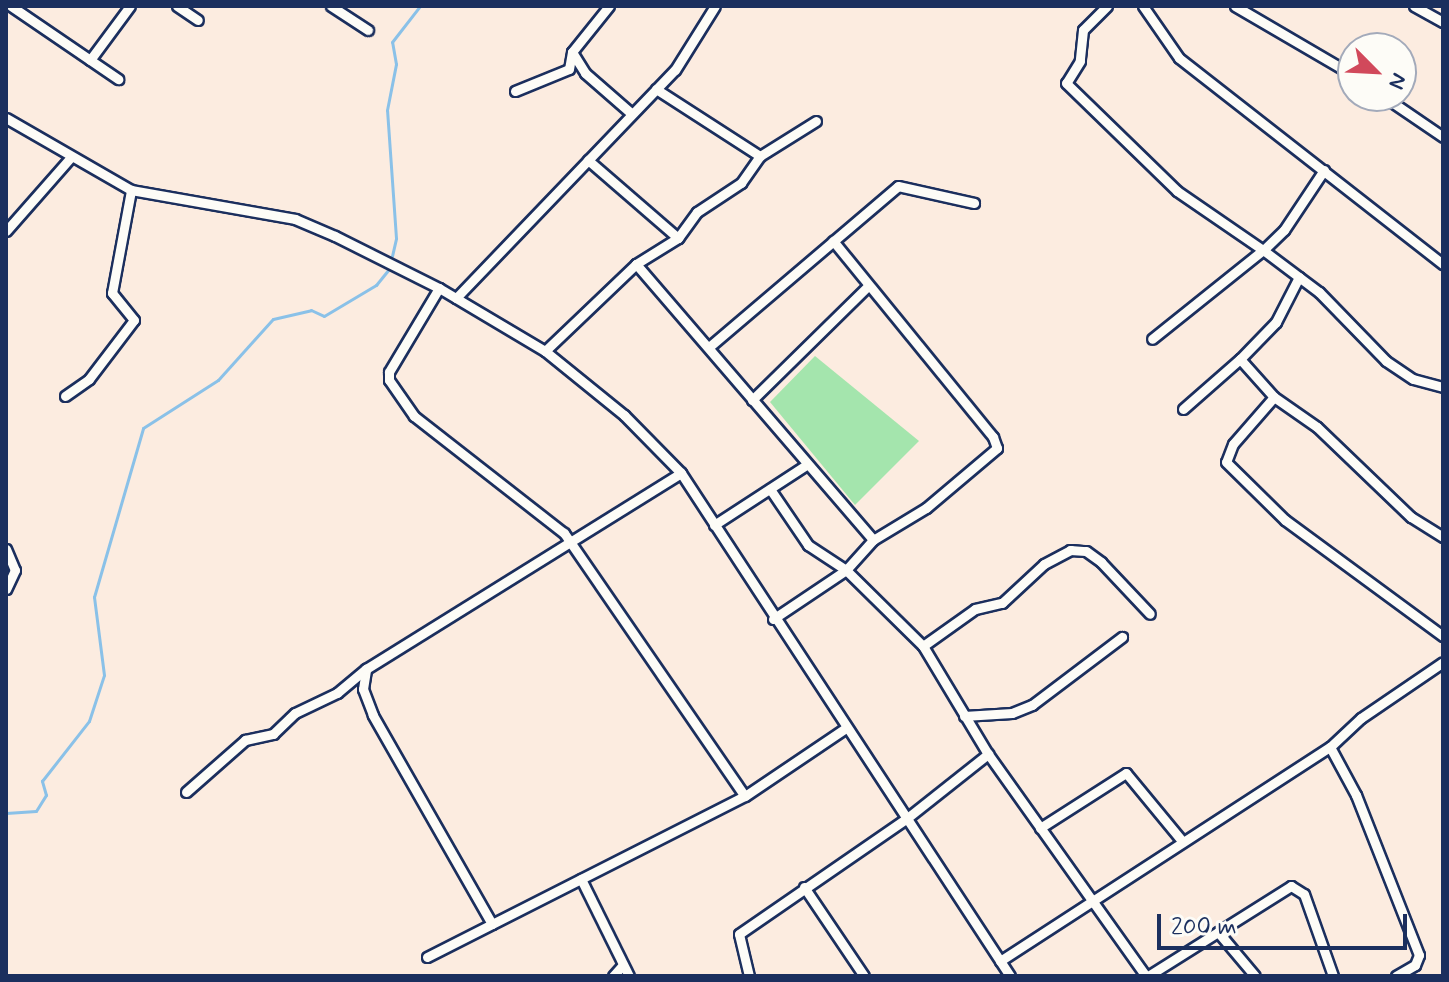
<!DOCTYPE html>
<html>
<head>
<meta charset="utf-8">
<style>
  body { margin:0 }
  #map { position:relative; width:1449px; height:982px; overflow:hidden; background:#fcece0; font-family:Mynerve,sans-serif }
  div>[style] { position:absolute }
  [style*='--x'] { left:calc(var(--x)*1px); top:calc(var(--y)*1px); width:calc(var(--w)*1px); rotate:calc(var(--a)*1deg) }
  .green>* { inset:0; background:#a4e5ad }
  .stream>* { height:3px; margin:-1.5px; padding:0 1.5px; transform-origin:1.5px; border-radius:1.5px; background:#8ac1e8 }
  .roads { filter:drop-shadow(2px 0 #1b2f5e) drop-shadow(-2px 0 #1b2f5e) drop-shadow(0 2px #1b2f5e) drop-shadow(0 -2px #1b2f5e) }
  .minor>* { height:9px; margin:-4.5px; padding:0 4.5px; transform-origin:4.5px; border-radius:4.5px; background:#fdfcf7 }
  span { translate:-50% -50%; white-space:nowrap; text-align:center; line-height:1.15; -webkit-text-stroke:6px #fdfcf7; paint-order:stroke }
  .frame { position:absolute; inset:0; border:8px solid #1b2f5e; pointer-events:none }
  .north { position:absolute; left:1337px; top:32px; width:80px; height:80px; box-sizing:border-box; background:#fdfcf7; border:2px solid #a3aaba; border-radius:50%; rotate:114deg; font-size:22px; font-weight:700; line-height:32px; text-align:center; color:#1b2f5e }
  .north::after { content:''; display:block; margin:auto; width:28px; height:36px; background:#d1495b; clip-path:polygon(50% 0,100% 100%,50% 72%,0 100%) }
  .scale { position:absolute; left:1157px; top:914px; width:250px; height:36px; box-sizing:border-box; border:4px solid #1b2f5e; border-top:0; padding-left:10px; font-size:24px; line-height:28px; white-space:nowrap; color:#1b2f5e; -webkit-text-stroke:6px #fdfcf7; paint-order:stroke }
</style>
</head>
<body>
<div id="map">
  <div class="green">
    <div style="clip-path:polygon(815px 356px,919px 441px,855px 505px,770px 402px)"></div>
  </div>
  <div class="stream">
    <div style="--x:392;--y:256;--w:18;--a:-77"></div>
    <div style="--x:396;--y:238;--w:128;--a:-94"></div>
    <div style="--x:387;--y:110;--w:47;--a:-78.9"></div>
    <div style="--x:396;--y:64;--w:22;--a:-100"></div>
    <div style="--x:392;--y:42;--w:46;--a:-52.1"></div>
    <div style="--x:6;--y:813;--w:30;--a:-4"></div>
    <div style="--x:36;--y:811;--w:19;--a:-58"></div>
    <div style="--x:46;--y:795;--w:15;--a:-106"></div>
    <div style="--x:42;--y:781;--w:76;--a:-51.9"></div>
    <div style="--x:89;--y:721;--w:48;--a:-71.9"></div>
    <div style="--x:104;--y:675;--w:79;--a:-97.3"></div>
    <div style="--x:94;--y:597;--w:176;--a:-73.8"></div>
    <div style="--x:143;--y:428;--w:89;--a:-32.6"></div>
    <div style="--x:218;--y:380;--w:82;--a:-48"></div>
    <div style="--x:273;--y:319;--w:39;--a:-13"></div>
    <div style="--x:311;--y:310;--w:14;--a:25"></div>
    <div style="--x:324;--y:316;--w:61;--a:-30.8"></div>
    <div style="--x:376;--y:285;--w:19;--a:-51"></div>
  </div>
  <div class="roads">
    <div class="minor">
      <div style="--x:11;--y:6;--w:130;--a:34.3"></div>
      <div style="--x:177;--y:6;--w:25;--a:34"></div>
      <div style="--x:331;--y:6;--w:44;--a:33"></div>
      <div style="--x:1107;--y:6;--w:34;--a:135"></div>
      <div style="--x:1083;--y:30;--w:31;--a:96"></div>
      <div style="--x:1080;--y:61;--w:26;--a:122"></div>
      <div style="--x:1066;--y:83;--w:155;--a:44.2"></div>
      <div style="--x:1177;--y:191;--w:104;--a:34.5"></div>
      <div style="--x:1263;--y:250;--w:142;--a:141.3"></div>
      <div style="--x:1143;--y:6;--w:63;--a:55.3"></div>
      <div style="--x:1179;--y:58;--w:335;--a:38"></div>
      <div style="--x:1235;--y:6;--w:137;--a:30.3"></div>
      <div style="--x:1414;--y:6;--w:33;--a:29"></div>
      <div style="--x:572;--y:52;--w:25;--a:58"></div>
      <div style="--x:585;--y:73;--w:62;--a:41.1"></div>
      <div style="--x:90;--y:60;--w:67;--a:-53.5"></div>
      <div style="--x:656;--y:89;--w:124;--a:32.8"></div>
      <div style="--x:515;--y:91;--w:58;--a:-22.2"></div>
      <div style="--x:569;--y:69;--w:17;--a:-80"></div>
      <div style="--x:572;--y:52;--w:59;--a:-51.2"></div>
      <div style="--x:1383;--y:96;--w:73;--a:34.3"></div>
      <div style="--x:6;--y:118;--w:144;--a:29.9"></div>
      <div style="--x:131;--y:190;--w:167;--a:10"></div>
      <div style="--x:295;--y:219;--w:43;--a:23"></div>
      <div style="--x:335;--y:236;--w:116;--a:26.6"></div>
      <div style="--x:439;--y:288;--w:123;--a:30.7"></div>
      <div style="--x:545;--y:351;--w:102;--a:39"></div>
      <div style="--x:624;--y:415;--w:81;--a:45.5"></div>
      <div style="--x:681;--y:473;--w:601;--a:56.81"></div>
      <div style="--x:588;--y:160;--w:119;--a:40.9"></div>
      <div style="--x:1324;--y:170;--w:72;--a:123.7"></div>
      <div style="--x:1284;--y:230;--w:29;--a:136"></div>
      <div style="--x:1263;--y:250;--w:70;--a:36.9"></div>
      <div style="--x:1319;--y:292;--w:96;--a:45.8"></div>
      <div style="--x:1386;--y:361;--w:32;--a:34"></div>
      <div style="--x:1413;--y:379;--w:31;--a:15"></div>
      <div style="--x:6;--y:231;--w:98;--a:-48.7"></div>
      <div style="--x:636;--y:264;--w:364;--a:49.3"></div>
      <div style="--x:1299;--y:277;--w:51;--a:117.1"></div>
      <div style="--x:1276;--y:322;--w:52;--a:134.2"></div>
      <div style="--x:1240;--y:359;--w:51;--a:48.2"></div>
      <div style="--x:1274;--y:397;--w:62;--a:131.1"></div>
      <div style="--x:1233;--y:444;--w:19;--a:111"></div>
      <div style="--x:1226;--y:462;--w:83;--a:44.5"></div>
      <div style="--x:1285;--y:520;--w:196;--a:36.3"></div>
      <div style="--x:439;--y:288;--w:98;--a:120.8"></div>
      <div style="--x:389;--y:372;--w:8;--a:90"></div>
      <div style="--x:389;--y:380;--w:44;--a:55.2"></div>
      <div style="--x:414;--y:416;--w:190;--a:38"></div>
      <div style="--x:564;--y:533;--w:319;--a:55.5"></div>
      <div style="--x:456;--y:298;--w:316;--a:-46.2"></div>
      <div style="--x:675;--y:70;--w:75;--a:-58"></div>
      <div style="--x:709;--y:347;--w:248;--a:-40.4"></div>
      <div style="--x:898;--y:186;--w:78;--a:12.6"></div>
      <div style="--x:545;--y:351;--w:126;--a:-43.7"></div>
      <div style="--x:636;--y:264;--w:49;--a:-31.8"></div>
      <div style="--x:678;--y:238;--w:32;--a:-54"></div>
      <div style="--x:697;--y:212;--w:53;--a:-33.4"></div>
      <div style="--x:741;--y:183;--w:33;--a:-55"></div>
      <div style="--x:760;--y:156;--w:66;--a:-32"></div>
      <div style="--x:65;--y:396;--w:29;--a:-35"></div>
      <div style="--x:89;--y:379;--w:74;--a:-52.7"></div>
      <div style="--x:134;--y:320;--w:35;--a:-129"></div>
      <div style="--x:112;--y:293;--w:105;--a:-79.5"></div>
      <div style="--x:1274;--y:397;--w:52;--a:34.9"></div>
      <div style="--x:1317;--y:427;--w:130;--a:43.8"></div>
      <div style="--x:1411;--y:517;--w:38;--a:32"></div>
      <div style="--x:752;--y:400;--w:161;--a:-44.5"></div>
      <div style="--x:1183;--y:409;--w:76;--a:-41.3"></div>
      <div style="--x:770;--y:489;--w:68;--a:55.8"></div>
      <div style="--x:808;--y:545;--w:45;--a:33.3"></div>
      <div style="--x:846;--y:570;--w:108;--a:44.6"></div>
      <div style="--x:923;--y:646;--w:126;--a:59"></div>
      <div style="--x:988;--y:754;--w:272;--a:54.6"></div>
      <div style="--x:714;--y:525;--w:110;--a:-33.1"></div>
      <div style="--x:6;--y:549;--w:23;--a:67"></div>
      <div style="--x:15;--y:570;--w:21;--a:115"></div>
      <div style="--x:773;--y:619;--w:88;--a:-33.9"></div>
      <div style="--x:846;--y:570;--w:40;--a:-48"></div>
      <div style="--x:873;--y:540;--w:62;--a:-31.1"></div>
      <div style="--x:926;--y:508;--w:93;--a:-40.2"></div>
      <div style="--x:997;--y:448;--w:12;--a:-110"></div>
      <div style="--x:993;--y:437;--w:253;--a:-129.2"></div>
      <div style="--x:923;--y:646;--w:64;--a:-35.4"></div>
      <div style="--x:975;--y:609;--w:28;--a:-13"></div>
      <div style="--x:1002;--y:603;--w:57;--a:-42.9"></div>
      <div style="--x:1044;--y:564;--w:30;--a:-28"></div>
      <div style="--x:1070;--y:550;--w:16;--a:4"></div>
      <div style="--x:1086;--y:551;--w:19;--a:36"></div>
      <div style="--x:1101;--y:562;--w:71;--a:46.7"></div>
      <div style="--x:964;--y:716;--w:48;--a:-3.6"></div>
      <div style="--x:1012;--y:713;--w:22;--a:-22"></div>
      <div style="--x:1032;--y:705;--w:113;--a:-37.1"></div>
      <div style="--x:1330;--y:747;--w:55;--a:61.6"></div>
      <div style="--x:1356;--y:795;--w:172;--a:68.5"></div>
      <div style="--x:1419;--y:955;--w:11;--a:112"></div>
      <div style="--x:1415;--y:965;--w:22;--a:150"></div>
      <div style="--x:186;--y:792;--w:79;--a:-41.4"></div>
      <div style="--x:245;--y:740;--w:29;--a:-12"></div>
      <div style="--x:273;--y:734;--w:30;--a:-44"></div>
      <div style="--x:295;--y:713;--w:47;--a:-25.5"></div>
      <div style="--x:337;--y:693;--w:38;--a:-40"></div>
      <div style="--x:1040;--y:828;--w:102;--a:-32.6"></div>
      <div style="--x:1126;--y:773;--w:88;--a:50.5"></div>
      <div style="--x:581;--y:879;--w:108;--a:63.7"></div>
      <div style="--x:804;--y:887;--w:107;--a:56"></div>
      <div style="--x:492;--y:924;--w:241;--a:-119.7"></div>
      <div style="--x:373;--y:715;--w:28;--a:-111"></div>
      <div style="--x:363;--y:689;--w:20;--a:-81"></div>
      <div style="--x:366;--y:669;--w:371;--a:-31.9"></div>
      <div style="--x:1218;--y:932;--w:57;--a:49.9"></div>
      <div style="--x:427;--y:957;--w:356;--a:-26.9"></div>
      <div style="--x:745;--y:796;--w:122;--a:-34"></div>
      <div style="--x:1000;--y:961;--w:393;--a:-33"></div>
      <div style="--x:1330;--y:747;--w:42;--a:-43.1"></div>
      <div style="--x:1361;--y:718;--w:99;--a:-34.3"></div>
      <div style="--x:613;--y:976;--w:15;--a:-48"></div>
      <div style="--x:749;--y:976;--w:43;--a:-103.4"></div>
      <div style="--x:739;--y:934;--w:203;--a:-34.6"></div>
      <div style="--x:906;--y:819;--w:105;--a:-38.4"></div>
      <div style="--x:1148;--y:976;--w:169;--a:-32.2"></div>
      <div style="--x:1291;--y:886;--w:15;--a:32"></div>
      <div style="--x:1304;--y:894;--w:87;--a:70.5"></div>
    </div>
  </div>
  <div class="frame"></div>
  <div class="north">N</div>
  <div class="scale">200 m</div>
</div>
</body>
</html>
